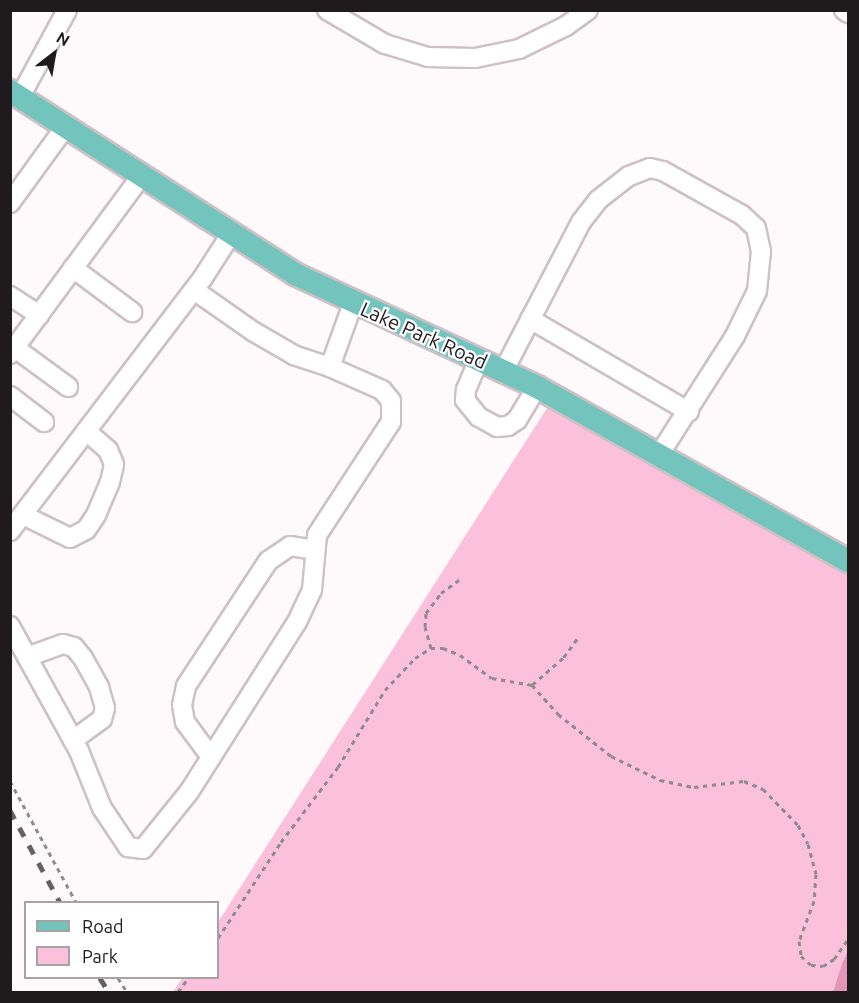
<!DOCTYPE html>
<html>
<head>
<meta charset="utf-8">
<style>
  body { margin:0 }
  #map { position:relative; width:859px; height:1003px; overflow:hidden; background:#fef9fb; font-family:Ubuntu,sans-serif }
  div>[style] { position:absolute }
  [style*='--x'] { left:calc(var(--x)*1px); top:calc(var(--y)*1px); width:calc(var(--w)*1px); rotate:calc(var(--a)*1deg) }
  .green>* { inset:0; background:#fbc0db }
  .water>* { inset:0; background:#e395ba }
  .path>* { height:3px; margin-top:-1.5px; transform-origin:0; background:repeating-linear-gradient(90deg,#908b8d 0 4.5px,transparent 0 9px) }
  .roads { filter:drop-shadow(2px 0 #cec1c6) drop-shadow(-2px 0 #cec1c6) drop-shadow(0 2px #cec1c6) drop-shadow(0 -2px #cec1c6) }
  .minor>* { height:18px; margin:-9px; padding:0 9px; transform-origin:9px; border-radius:9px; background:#fff }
  .major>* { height:22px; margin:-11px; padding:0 11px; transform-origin:11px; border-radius:11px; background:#73c4bd }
  .rail>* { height:4.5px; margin-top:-2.25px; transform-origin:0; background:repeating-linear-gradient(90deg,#656062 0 10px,transparent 0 20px) }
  span { translate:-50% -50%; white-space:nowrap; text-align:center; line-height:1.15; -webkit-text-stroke:4.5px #fff; paint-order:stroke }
  .street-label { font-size:20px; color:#1f1a1c }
  .frame { position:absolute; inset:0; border:12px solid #1f1a1c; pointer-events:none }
  .legend { position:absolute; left:24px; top:901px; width:195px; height:78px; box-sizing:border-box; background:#fff; border:2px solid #a5a3a4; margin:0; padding:8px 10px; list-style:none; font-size:18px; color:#1f1a1c }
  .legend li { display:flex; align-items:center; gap:12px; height:30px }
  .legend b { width:30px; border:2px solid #a5a3a4 }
  .north { position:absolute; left:24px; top:24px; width:60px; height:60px; -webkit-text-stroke:4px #fff; paint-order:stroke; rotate:31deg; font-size:16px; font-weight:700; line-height:24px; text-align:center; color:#1f1a1c }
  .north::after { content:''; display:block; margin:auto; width:21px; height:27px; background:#1f1a1c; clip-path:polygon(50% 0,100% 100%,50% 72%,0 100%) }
</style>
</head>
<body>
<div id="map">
  <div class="green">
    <div style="clip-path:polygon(549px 405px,848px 574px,848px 992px,173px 992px,182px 978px,218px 978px,218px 922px)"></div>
  </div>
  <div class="water">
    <div style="clip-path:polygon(848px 951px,848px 992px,833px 992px,842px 964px)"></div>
  </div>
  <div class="path">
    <div style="--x:577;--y:639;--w:24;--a:126"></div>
    <div style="--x:563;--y:658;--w:41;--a:138.9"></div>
    <div style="--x:532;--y:685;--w:39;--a:48"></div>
    <div style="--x:558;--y:714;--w:68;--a:38.4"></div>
    <div style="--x:611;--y:756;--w:55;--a:26.1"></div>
    <div style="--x:660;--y:780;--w:35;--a:12"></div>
    <div style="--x:694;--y:787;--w:50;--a:-6.8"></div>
    <div style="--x:744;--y:781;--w:21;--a:23"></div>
    <div style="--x:763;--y:789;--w:50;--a:45.8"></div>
    <div style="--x:798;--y:825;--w:21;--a:62"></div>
    <div style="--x:808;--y:844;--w:31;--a:75"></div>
    <div style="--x:816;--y:874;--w:27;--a:94"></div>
    <div style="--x:814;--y:901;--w:43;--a:110.6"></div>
    <div style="--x:799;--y:941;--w:15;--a:82"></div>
    <div style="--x:801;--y:956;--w:13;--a:42"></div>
    <div style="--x:811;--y:965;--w:12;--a:5"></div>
    <div style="--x:823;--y:966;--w:13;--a:-32"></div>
    <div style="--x:834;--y:959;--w:24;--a:-55"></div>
    <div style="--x:431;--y:648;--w:22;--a:-106"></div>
    <div style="--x:425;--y:627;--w:14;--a:-86"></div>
    <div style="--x:426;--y:613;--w:25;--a:-53"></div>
    <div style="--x:441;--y:593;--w:26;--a:-36"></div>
    <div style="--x:10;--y:781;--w:138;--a:61.4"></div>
    <div style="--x:218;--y:938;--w:115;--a:-56.7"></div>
    <div style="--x:281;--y:842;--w:94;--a:-52.8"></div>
    <div style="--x:338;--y:767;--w:90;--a:-58.6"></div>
    <div style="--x:385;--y:690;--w:44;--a:-46.8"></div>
    <div style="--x:415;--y:658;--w:19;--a:-32"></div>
    <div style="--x:431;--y:648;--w:12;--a:0"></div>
    <div style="--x:443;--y:648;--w:18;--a:22"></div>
    <div style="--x:460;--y:655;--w:39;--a:36"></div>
    <div style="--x:492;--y:678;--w:41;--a:9.9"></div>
    <div style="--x:118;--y:978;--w:17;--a:57"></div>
    <div style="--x:178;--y:992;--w:17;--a:-54"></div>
  </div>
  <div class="roads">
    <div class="minor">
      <div style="--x:327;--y:10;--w:67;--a:30.4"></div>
      <div style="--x:385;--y:44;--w:45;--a:16.8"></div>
      <div style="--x:428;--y:57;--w:47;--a:1.2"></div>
      <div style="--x:475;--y:58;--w:45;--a:-11.6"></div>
      <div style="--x:519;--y:49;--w:52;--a:-26.1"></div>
      <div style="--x:566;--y:26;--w:27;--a:-36"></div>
      <div style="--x:844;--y:10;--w:5;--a:37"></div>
      <div style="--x:20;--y:97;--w:99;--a:-61.6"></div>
      <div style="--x:10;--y:203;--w:95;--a:-54"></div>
      <div style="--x:73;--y:268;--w:74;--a:36.7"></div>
      <div style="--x:10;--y:296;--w:35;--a:33"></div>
      <div style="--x:530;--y:319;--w:184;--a:30.3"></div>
      <div style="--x:15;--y:348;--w:66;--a:36.3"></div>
      <div style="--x:10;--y:354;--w:222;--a:-53.6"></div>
      <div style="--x:479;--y:359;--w:34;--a:113"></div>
      <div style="--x:466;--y:390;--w:10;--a:96"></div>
      <div style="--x:465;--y:400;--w:22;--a:51"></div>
      <div style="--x:479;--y:417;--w:21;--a:29"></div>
      <div style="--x:497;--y:427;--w:11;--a:-5"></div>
      <div style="--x:508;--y:426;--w:11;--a:-34"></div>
      <div style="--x:517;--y:420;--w:39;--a:-59"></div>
      <div style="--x:330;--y:367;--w:68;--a:-70.2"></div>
      <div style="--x:504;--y:370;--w:167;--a:-62.5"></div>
      <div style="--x:581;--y:222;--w:28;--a:-52"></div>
      <div style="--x:598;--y:200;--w:39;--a:-38"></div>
      <div style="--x:629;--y:176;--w:22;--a:-21"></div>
      <div style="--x:650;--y:168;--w:13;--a:13"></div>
      <div style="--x:663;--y:171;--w:90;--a:29.1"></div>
      <div style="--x:742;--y:215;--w:19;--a:43"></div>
      <div style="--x:756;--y:228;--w:24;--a:78"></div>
      <div style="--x:761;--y:251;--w:40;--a:95.7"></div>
      <div style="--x:757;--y:291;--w:50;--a:116.1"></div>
      <div style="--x:735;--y:336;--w:141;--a:122.6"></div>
      <div style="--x:10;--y:396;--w:43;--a:37.4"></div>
      <div style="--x:23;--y:515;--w:52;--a:26.1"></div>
      <div style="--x:70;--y:538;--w:18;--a:-27"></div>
      <div style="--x:86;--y:530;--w:18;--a:-56"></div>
      <div style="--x:96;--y:515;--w:36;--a:-67"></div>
      <div style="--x:110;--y:482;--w:18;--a:-77"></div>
      <div style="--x:114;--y:464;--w:15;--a:-113"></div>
      <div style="--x:108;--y:450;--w:29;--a:-139"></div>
      <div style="--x:10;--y:531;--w:320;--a:-52.7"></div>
      <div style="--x:204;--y:276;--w:50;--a:-57.3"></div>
      <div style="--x:10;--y:626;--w:143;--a:61.1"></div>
      <div style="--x:79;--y:751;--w:61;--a:68"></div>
      <div style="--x:102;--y:808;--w:47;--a:56.3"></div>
      <div style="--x:128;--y:847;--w:15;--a:8"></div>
      <div style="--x:143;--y:849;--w:73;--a:-51.1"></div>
      <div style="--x:189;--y:792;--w:201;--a:-57.6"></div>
      <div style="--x:297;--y:622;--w:35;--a:-65"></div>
      <div style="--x:312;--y:590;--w:55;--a:-84.8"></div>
      <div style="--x:317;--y:535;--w:135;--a:-56.8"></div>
      <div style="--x:391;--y:422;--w:21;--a:-90"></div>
      <div style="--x:391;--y:401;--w:14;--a:-129"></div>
      <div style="--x:382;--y:390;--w:57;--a:-156.1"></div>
      <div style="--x:330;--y:367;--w:38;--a:-162"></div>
      <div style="--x:294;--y:355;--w:46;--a:-150.1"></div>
      <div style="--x:254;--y:332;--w:73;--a:-145"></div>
      <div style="--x:27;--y:657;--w:38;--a:-20"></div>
      <div style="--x:63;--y:644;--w:11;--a:15"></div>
      <div style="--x:74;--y:647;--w:14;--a:51"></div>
      <div style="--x:83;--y:658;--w:33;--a:61"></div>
      <div style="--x:99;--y:687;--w:22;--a:74"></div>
      <div style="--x:105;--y:708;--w:11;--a:105"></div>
      <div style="--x:102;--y:719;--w:36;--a:144"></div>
      <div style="--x:211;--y:757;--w:44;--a:-126.6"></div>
      <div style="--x:185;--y:722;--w:17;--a:-100"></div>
      <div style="--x:182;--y:705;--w:19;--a:-78"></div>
      <div style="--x:186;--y:686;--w:149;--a:-56.7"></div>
      <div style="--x:268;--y:561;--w:27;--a:-34"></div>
      <div style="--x:290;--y:546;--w:25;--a:9"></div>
    </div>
    <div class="major">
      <div style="--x:10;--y:91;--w:339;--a:32.7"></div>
      <div style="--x:295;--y:274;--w:267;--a:25"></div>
      <div style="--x:537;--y:387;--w:356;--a:29.2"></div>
    </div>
  </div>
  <div class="rail">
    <div style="--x:10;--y:810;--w:105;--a:61.5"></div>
    <div style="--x:100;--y:978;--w:17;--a:57"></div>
  </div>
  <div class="street-label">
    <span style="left:424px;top:335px;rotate:24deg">Lake Park Road</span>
  </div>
  <div class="frame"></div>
  <ul class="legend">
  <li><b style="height:8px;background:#73c4bd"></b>Road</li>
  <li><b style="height:16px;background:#fbc0db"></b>Park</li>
  </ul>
  <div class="north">N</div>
</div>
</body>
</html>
